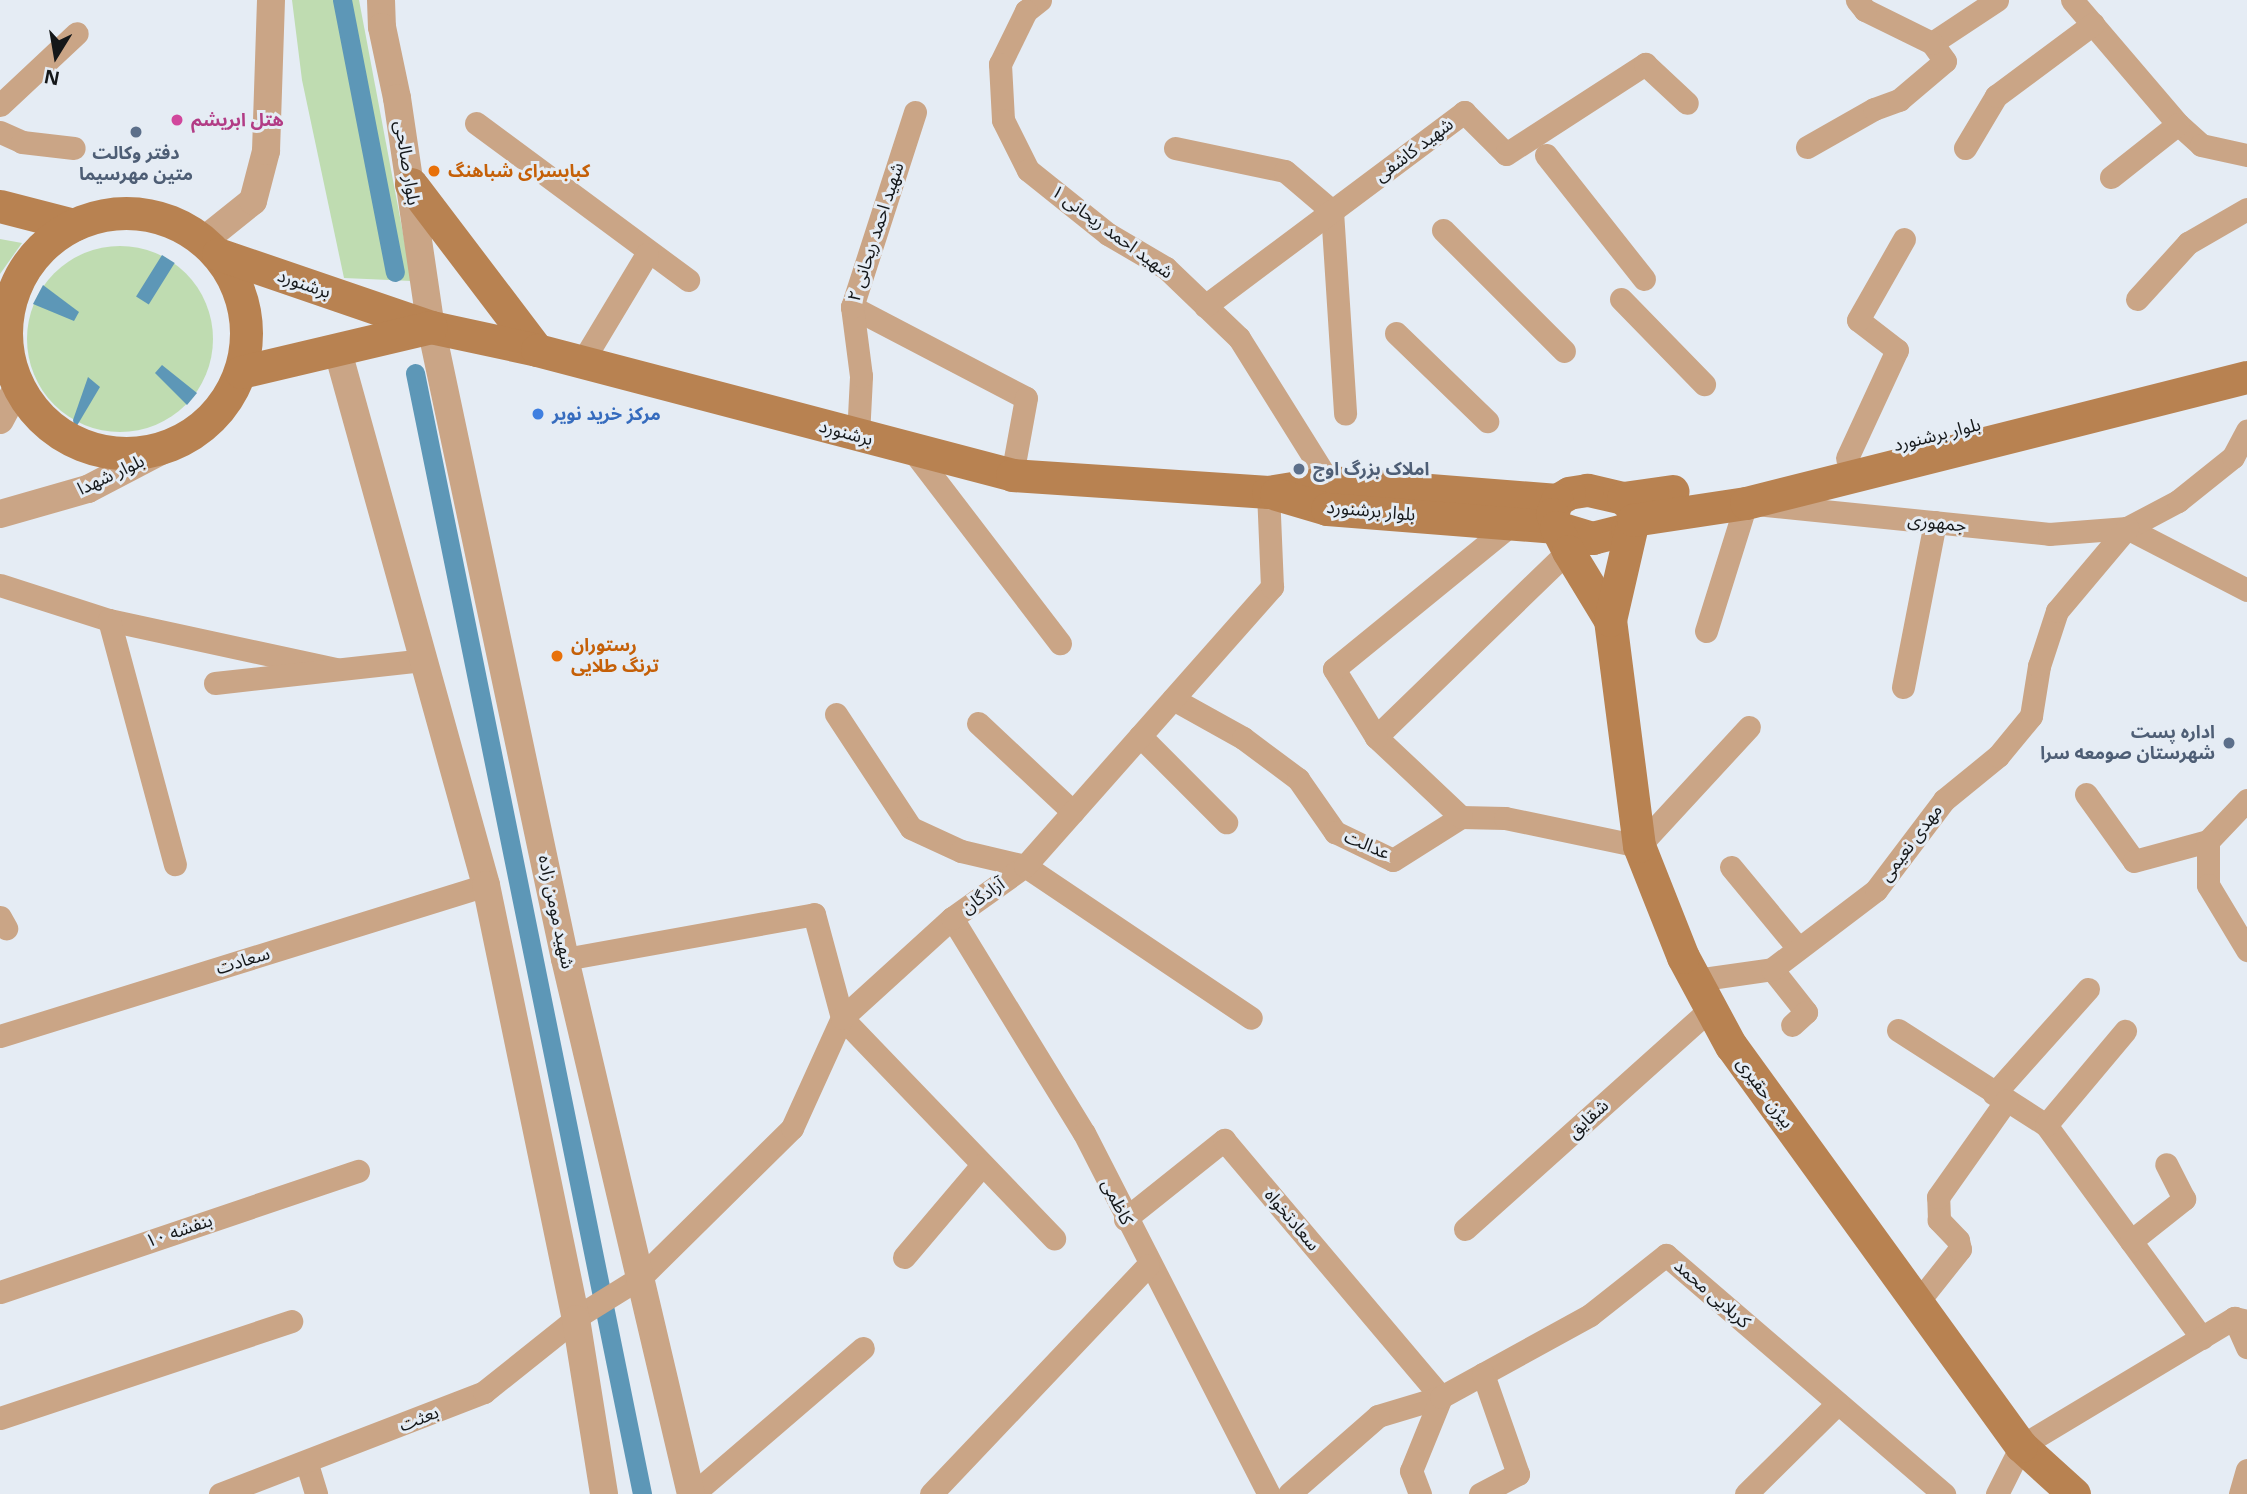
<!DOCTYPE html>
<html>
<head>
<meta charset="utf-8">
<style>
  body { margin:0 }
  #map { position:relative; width:2247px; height:1494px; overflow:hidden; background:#e5ecf4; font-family:Georgia,"Noto Sans Arabic",serif }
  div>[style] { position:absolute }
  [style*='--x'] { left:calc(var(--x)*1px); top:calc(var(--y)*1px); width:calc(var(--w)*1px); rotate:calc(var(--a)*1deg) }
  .green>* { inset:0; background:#bfdcb1 }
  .round { border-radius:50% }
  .water>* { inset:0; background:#5d97b7; transform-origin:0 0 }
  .canal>* { height:19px; margin:-9.5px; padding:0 9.5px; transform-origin:9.5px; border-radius:9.5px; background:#5d97b7 }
  .minor>* { height:23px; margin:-11.5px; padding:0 11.5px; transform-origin:11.5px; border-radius:11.5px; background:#caa586 }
  .tertiary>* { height:28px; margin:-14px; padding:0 14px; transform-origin:14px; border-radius:14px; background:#caa586 }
  .secondary>* { height:33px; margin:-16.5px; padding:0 16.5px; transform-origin:16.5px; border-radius:16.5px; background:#b88251 }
  .secondary>.ring { margin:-16.5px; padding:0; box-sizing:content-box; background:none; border:33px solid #b88251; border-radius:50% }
  .dots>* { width:19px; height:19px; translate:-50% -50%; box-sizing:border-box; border:4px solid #e5ecf4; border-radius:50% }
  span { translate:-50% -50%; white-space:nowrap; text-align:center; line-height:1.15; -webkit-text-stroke:6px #e5ecf4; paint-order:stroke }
  .hotel-label { font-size:18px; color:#b23c85; font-weight:700 }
  .left { translate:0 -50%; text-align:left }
  .street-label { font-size:18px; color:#141719 }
  .service-label { font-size:18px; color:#4e5e75; font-weight:700 }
  .right { translate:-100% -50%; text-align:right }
  .food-label { font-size:18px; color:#c56008; font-weight:700 }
  .shop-label { font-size:18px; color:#366cbe; font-weight:700 }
  .north { position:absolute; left:21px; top:21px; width:70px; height:70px; -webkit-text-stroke:5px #e5ecf4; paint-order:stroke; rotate:191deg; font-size:19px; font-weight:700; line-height:28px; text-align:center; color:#141719 }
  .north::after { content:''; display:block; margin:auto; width:24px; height:32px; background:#141719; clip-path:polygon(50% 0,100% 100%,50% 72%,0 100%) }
</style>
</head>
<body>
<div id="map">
  <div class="green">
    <div style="clip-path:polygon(292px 0,359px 0,412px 281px,344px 278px,302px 80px)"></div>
    <div style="clip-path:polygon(0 239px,22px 243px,0 274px)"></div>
    <div class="round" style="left:27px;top:246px;width:186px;height:186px"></div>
  </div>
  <div class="water">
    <div style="left:162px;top:255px;width:15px;height:49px;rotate:32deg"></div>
    <div style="clip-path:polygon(43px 285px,79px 312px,74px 321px,33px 304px)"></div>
    <div style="clip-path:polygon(162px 365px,197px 393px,187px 405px,155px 373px)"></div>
    <div style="clip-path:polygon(88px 377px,100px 387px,75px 429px,73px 420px)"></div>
  </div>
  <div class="canal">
    <div style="--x:342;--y:0;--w:277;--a:79"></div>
    <div style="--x:415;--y:373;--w:1144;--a:78.55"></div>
  </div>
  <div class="minor">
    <div style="--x:1040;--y:0;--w:18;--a:142"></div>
    <div style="--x:1026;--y:11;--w:59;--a:116.1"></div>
    <div style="--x:1000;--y:64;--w:56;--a:86.9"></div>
    <div style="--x:1003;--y:120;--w:56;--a:63.4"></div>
    <div style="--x:1028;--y:170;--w:102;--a:38.7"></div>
    <div style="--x:1108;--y:234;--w:67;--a:30.4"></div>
    <div style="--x:1166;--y:268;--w:101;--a:43.8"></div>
    <div style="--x:1239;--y:338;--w:170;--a:58"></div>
    <div style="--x:2072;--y:0;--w:163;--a:49.5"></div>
    <div style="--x:2178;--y:124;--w:31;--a:42"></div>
    <div style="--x:2201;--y:145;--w:47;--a:12.3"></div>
    <div style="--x:1932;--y:43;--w:78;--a:-33.5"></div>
    <div style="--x:0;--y:105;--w:105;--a:-43.1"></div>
    <div style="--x:476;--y:123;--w:264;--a:36.5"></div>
    <div style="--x:0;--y:132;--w:24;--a:24"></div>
    <div style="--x:22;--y:142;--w:52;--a:6.6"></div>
    <div style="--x:1807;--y:147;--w:77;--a:-29.6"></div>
    <div style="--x:1874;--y:109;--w:27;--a:-20"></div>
    <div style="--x:1899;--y:100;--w:60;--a:-40.3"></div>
    <div style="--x:1945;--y:61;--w:22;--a:-126"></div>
    <div style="--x:1932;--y:43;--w:75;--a:-153.8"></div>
    <div style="--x:1865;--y:10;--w:13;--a:-129"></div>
    <div style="--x:1175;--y:148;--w:112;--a:11.8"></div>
    <div style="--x:1285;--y:171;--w:62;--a:40.4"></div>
    <div style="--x:1332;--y:211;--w:203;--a:86.3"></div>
    <div style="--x:1965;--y:148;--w:61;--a:-59.2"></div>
    <div style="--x:1996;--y:96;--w:121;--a:-36.6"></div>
    <div style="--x:1546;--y:155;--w:158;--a:51.7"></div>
    <div style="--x:2111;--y:177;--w:85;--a:-38.3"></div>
    <div style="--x:1443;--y:230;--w:171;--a:45"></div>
    <div style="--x:1621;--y:299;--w:119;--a:45.7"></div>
    <div style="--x:2137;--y:299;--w:76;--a:-47.7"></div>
    <div style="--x:2188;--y:243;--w:68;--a:-30"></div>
    <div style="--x:1205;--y:306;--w:324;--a:-36.8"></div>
    <div style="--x:1464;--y:112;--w:59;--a:45"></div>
    <div style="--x:1506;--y:154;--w:166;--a:-32.9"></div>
    <div style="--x:1645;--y:64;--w:57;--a:42.9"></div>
    <div style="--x:852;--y:307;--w:196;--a:27.6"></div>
    <div style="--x:1026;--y:398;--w:78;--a:100.3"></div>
    <div style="--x:1396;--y:333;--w:127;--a:44"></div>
    <div style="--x:582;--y:362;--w:126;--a:-59"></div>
    <div style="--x:858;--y:436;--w:60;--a:-87.1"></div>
    <div style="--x:861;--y:376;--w:70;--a:-97.4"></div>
    <div style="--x:852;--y:307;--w:205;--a:-72.1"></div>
    <div style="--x:913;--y:451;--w:242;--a:52.6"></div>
    <div style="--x:1847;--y:458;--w:119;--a:-65.2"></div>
    <div style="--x:1897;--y:350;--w:49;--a:-142.4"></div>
    <div style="--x:1858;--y:320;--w:93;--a:-60.4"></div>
    <div style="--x:2127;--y:528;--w:135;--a:27.3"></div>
    <div style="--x:0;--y:585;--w:114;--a:17.8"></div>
    <div style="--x:109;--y:620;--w:232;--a:12.2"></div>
    <div style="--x:109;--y:620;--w:253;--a:74.9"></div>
    <div style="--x:1706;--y:631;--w:134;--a:-72.6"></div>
    <div style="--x:1746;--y:503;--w:305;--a:5.8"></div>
    <div style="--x:2049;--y:534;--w:78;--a:-4.4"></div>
    <div style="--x:2127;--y:528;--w:58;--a:-27.9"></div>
    <div style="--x:2178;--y:501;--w:70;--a:-38.7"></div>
    <div style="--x:2233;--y:457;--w:30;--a:-62"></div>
    <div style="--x:215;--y:683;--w:209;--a:-6.3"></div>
    <div style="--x:1903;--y:687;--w:168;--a:-79"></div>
    <div style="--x:1173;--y:699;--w:80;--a:29.1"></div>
    <div style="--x:1243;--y:738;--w:69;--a:36.7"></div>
    <div style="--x:1298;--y:779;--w:65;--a:55.1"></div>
    <div style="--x:1335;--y:832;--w:64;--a:25.8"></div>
    <div style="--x:1393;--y:860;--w:80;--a:-32.3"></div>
    <div style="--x:1461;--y:817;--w:44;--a:1.3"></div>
    <div style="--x:1505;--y:818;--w:137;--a:11.8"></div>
    <div style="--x:1639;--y:846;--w:162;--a:-47.3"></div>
    <div style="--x:836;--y:714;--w:136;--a:56.7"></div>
    <div style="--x:911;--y:828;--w:55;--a:24.7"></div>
    <div style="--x:961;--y:851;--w:66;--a:13.2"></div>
    <div style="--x:1025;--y:866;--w:272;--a:33.9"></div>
    <div style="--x:978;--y:723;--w:130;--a:43.1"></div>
    <div style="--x:1140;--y:736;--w:122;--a:45"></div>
    <div style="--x:1376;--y:737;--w:267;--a:-44.1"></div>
    <div style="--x:2086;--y:794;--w:82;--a:54.4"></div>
    <div style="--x:2134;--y:861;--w:77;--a:-15.1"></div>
    <div style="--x:2247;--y:800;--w:57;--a:133.6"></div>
    <div style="--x:2208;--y:841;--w:44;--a:90"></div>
    <div style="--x:2208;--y:885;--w:76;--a:59"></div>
    <div style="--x:1461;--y:817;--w:117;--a:-136.7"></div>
    <div style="--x:1376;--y:737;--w:80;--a:-121.7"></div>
    <div style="--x:1334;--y:669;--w:231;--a:-39.2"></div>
    <div style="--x:1731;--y:867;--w:105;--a:50.4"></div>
    <div style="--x:0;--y:917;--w:13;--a:61"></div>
    <div style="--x:952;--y:918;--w:252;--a:58.5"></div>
    <div style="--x:1084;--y:1133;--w:406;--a:62.9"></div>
    <div style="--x:565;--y:959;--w:253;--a:-10.2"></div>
    <div style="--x:814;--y:914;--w:108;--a:74.9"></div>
    <div style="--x:842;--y:1018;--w:306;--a:46.1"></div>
    <div style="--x:1772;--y:969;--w:55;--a:51.7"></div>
    <div style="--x:1806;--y:1012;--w:19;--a:137"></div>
    <div style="--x:1696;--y:980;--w:77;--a:-8.2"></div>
    <div style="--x:1772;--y:969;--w:131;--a:-37.2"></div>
    <div style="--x:1876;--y:890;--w:113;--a:-52.9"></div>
    <div style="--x:1944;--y:800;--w:70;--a:-39.2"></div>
    <div style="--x:1998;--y:756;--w:52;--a:-50.5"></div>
    <div style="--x:2031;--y:716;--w:51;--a:-80.9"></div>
    <div style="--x:2039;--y:666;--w:58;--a:-71.9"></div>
    <div style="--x:2057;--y:611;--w:109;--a:-49.9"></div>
    <div style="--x:1898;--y:1030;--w:176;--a:32.7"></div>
    <div style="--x:2046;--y:1125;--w:264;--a:53.8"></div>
    <div style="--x:0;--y:1036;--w:509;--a:-17.26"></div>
    <div style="--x:1994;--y:1094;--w:141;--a:-48.2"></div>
    <div style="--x:2046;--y:1125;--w:123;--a:-50"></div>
    <div style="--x:1125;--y:1219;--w:127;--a:-38.6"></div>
    <div style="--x:1224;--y:1140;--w:336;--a:49.8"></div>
    <div style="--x:1441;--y:1397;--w:66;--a:163.2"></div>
    <div style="--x:1378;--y:1416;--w:118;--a:138.8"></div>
    <div style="--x:1465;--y:1229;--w:331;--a:-41.9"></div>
    <div style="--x:2131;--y:1241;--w:68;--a:-38.4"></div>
    <div style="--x:2184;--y:1199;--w:39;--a:-117"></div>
    <div style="--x:904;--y:1257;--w:121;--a:-49.7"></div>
    <div style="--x:0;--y:1292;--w:378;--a:-18.7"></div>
    <div style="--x:1917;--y:1303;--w:69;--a:-51.5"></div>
    <div style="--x:1960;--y:1249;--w:9;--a:-103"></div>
    <div style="--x:1958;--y:1240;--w:28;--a:-134"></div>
    <div style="--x:1939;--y:1220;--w:23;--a:-92"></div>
    <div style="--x:1938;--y:1197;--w:118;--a:-54.7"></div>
    <div style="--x:2234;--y:1318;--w:32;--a:66"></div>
    <div style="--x:0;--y:1418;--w:307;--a:-18.4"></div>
    <div style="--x:307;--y:1464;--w:31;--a:73"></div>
    <div style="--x:220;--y:1494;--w:283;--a:-21.1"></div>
    <div style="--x:484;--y:1392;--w:127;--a:-38.6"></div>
    <div style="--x:583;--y:1313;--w:68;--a:-31.8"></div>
    <div style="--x:641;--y:1277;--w:212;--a:-44.6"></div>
    <div style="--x:792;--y:1128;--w:121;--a:-65.6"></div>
    <div style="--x:842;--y:1018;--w:149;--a:-42.3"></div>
    <div style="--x:952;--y:918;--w:90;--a:-35.5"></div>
    <div style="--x:1025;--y:866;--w:373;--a:-48.5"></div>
    <div style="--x:1272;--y:587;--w:95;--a:-92.4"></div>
    <div style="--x:693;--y:1494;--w:224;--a:-40.7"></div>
    <div style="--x:931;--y:1494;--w:315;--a:-46.5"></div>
    <div style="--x:1420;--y:1494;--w:25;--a:-111"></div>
    <div style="--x:1411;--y:1471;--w:80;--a:-67.9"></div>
    <div style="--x:1441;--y:1397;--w:170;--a:-28.8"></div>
    <div style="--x:1590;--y:1315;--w:97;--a:-38.3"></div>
    <div style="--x:1666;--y:1255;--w:367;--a:40.7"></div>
    <div style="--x:1480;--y:1494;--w:43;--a:-27.8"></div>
    <div style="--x:1518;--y:1474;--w:106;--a:-109.3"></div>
    <div style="--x:1746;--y:1494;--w:129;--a:-44.7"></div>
    <div style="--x:1997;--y:1494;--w:54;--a:-63.4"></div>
    <div style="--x:2021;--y:1446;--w:249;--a:-31"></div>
    <div style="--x:2234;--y:1318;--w:13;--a:13"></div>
    <div style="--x:2240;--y:1494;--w:25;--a:-74"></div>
  </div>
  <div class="tertiary">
    <div style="--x:381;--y:0;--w:27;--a:88"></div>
    <div style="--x:382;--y:27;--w:73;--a:78.1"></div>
    <div style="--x:397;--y:98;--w:232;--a:81.6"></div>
    <div style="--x:431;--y:327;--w:646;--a:78.03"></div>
    <div style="--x:565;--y:959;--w:550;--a:76.75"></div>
    <div style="--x:203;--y:241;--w:64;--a:-38.7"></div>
    <div style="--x:253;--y:201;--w:52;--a:-75.4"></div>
    <div style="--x:266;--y:151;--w:151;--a:-88.1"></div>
    <div style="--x:337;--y:348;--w:557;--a:74.49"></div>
    <div style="--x:486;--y:885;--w:443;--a:78.3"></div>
    <div style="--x:576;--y:1319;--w:177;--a:80.9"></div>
    <div style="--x:0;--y:420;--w:38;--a:-62"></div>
    <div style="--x:0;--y:514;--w:91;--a:-15.9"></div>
    <div style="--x:88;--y:489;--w:104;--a:-27.6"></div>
  </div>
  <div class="secondary">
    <div style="--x:411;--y:184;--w:208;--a:52.8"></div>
    <div style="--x:0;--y:206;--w:76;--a:14.4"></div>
    <div class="ring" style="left:6px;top:213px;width:207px;height:207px"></div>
    <div style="--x:218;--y:254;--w:225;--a:18.9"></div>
    <div style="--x:431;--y:327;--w:108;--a:12.2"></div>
    <div style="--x:537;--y:350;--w:491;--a:14.7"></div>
    <div style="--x:1012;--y:475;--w:257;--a:3.8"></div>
    <div style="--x:1268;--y:492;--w:62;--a:-9.3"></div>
    <div style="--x:1329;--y:482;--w:229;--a:4.5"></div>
    <div style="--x:241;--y:372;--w:195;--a:-13.3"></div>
    <div style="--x:1276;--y:494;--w:53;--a:16.4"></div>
    <div style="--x:1327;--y:509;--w:230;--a:4.5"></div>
    <div style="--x:1556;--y:527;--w:38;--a:17"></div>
    <div style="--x:1592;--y:538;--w:36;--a:-14"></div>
    <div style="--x:1627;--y:529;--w:11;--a:-56"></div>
    <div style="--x:1633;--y:520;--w:12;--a:-90"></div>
    <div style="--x:1633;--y:508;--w:14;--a:-135"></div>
    <div style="--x:1623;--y:498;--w:37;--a:-167"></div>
    <div style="--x:1587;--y:490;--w:18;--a:171"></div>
    <div style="--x:1569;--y:493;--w:14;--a:150"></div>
    <div style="--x:1557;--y:500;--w:15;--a:110"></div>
    <div style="--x:1552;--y:514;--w:14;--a:73"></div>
    <div style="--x:1556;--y:527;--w:27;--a:63"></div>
    <div style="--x:1568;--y:551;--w:81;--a:58.7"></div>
    <div style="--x:1623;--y:498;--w:50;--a:-8"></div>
    <div style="--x:2074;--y:1494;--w:72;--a:-137.8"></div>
    <div style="--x:2021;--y:1446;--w:494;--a:-125.9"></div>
    <div style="--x:1731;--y:1046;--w:101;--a:-118.3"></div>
    <div style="--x:1683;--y:957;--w:119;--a:-111.6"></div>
    <div style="--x:1639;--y:846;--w:228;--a:-97.3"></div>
    <div style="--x:1610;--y:620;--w:103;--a:-77"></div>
    <div style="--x:1633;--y:520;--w:114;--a:-8.6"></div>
    <div style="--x:1746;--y:503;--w:517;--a:-14.12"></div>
  </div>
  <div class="dots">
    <div style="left:177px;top:120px;background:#d1479c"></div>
    <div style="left:136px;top:132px;background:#5c6f8a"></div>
    <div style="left:434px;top:171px;background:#e8710a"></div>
    <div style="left:538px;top:414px;background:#3f7fe0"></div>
    <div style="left:1299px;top:469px;background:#5c6f8a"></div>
    <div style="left:557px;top:656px;background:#e8710a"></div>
    <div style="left:2229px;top:743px;background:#5c6f8a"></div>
  </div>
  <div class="hotel-label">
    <span class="left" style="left:191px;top:120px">هتل ابریشم</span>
  </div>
  <div class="street-label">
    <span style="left:1414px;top:150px;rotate:-37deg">شهید کاشفی</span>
    <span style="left:407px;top:163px;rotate:81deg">بلوار صالحی</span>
    <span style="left:876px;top:232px;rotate:-72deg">شهید احمد ریحانی ۲</span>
    <span style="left:1112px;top:232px;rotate:36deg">شهید احمد ریحانی ۱</span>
    <span style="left:304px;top:284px;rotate:19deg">برشنورد</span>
    <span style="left:846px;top:433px;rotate:15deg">برشنورد</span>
    <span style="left:1937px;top:435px;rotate:-14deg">بلوار برشنورد</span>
    <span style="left:111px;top:475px;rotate:-25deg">بلوار شهدا</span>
    <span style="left:1371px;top:511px;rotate:5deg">بلوار برشنورد</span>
    <span style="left:1937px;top:523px;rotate:6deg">جمهوری</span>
    <span style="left:1911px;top:843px;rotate:-53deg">مهدی نعیمی</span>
    <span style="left:1367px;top:845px;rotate:23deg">عدالت</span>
    <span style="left:983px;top:896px;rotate:-35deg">آزادگان</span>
    <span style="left:556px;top:912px;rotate:78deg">شهید مومن زاده</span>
    <span style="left:243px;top:961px;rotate:-17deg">سعادت</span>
    <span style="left:1765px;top:1093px;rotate:54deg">بیژن حقیری</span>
    <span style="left:1588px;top:1119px;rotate:-42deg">شقایق</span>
    <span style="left:1117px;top:1202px;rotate:64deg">کاظمی</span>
    <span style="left:1292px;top:1220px;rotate:50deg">سعادتخواه</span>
    <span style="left:179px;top:1231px;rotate:-19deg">بنفشه ۱۰</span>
    <span style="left:1712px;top:1294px;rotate:41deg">کربلایی محمد</span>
    <span style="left:419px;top:1419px;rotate:-22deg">بعثت</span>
  </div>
  <div class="service-label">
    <span style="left:136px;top:164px">دفتر وکالت<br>متین مهرسیما</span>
    <span class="left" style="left:1313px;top:469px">املاک بزرگ اوج</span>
    <span class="right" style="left:2215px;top:743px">اداره پست<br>شهرستان صومعه سرا</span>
  </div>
  <div class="food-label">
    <span class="left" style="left:448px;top:171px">کبابسرای شباهنگ</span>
    <span class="left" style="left:571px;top:656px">رستوران<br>ترنگ طلایی</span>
  </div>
  <div class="shop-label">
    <span class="left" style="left:552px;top:414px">مرکز خرید نویر</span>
  </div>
  <div class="north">N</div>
</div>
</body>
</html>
